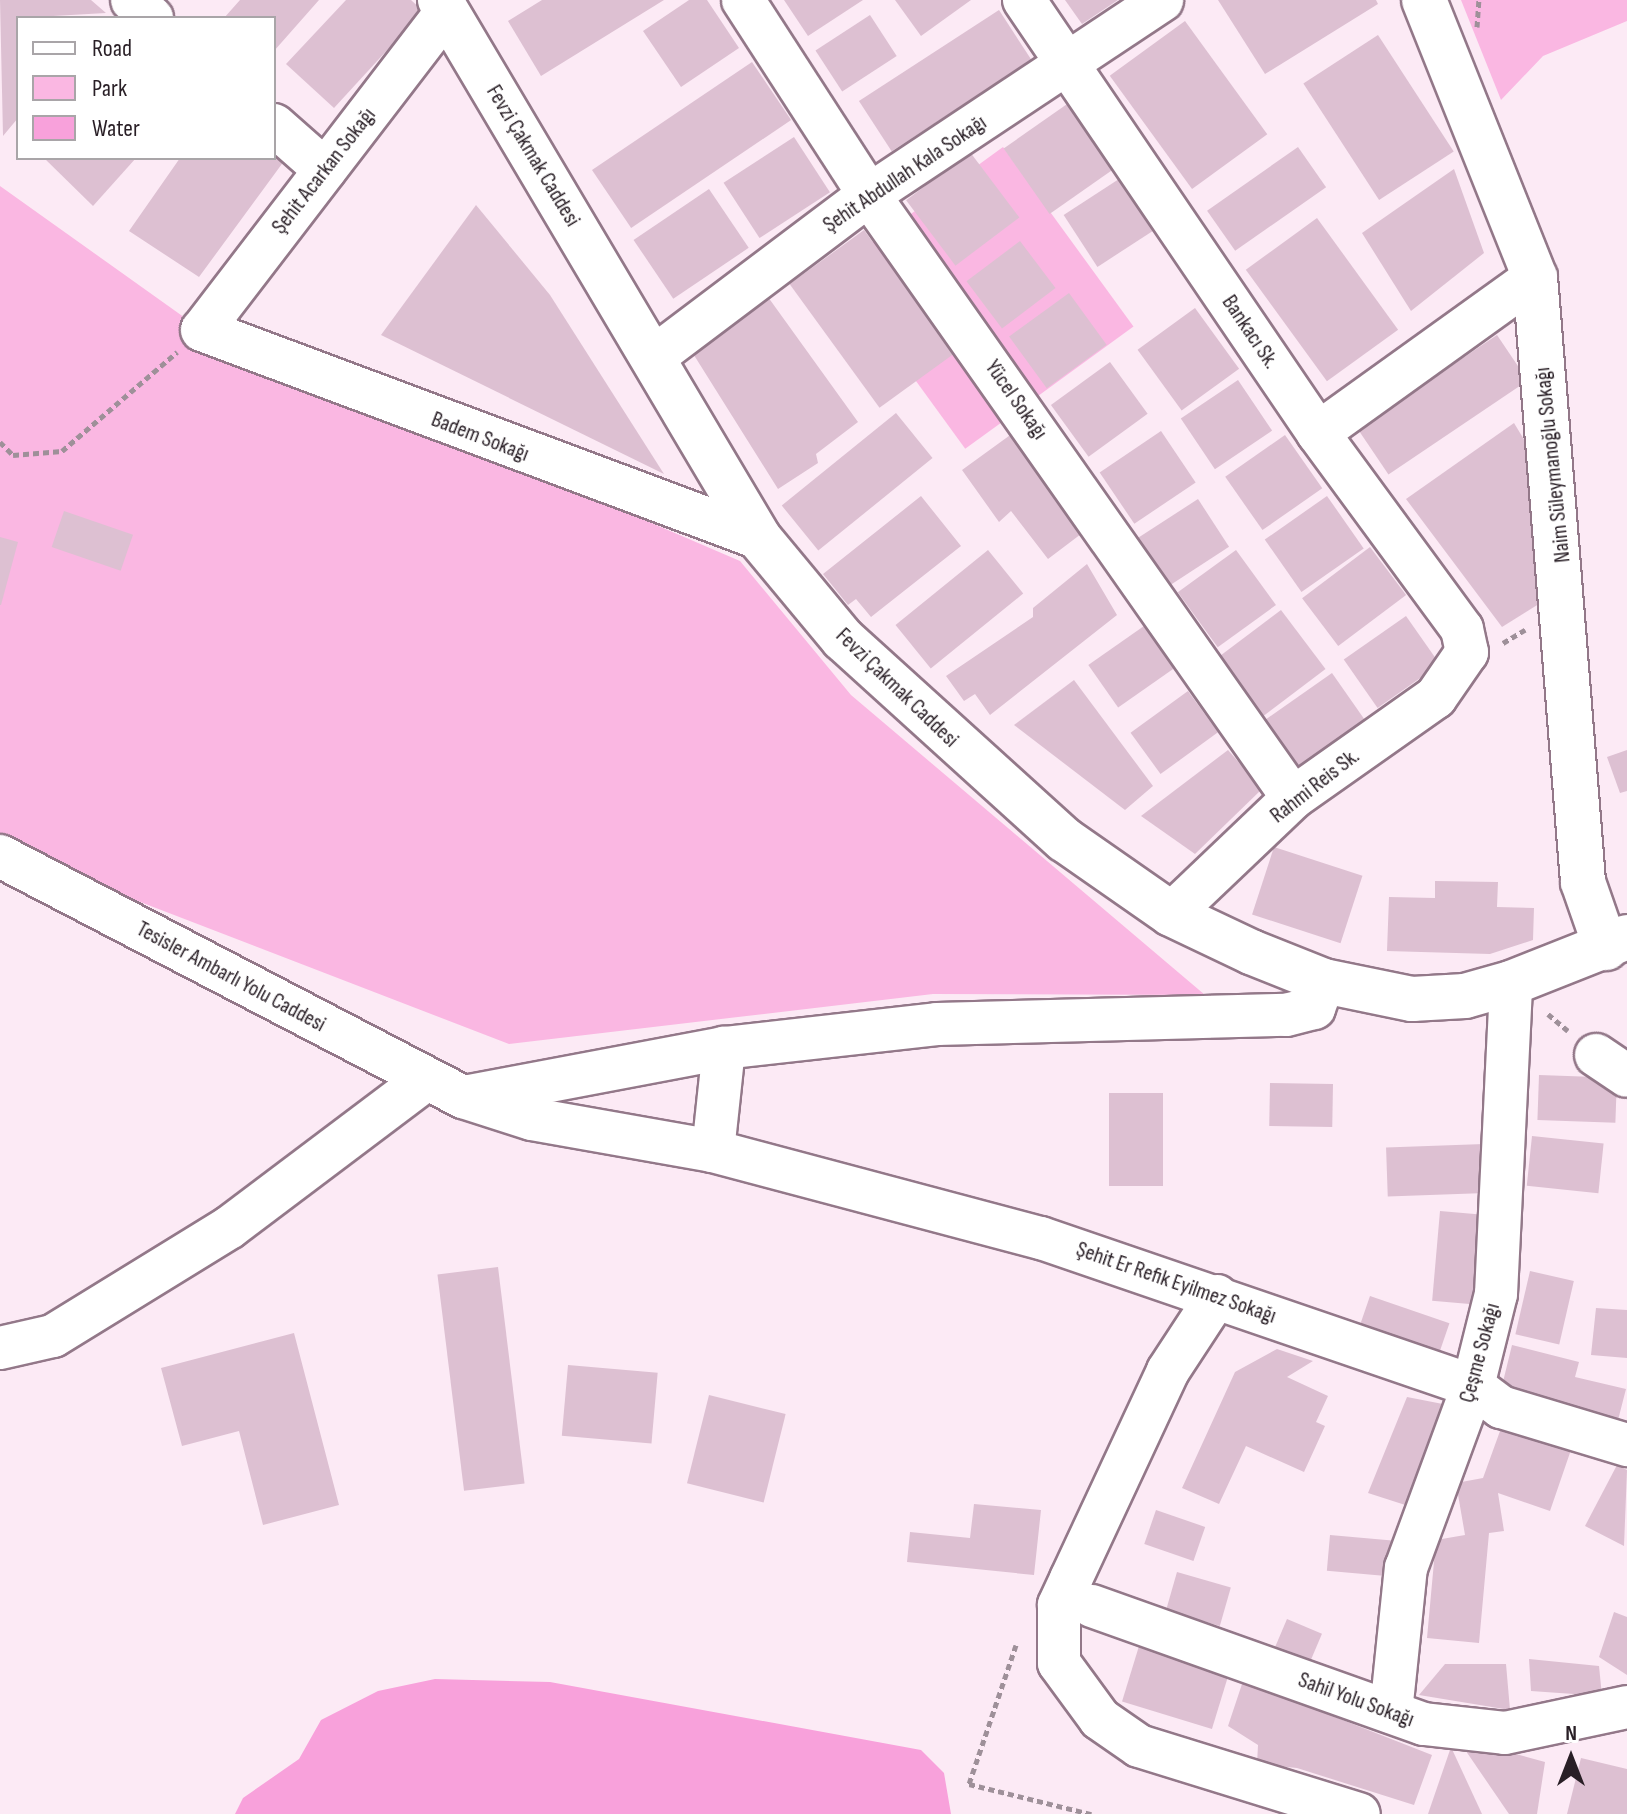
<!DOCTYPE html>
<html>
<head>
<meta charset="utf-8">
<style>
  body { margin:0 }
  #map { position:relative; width:1627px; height:1814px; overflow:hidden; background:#fceaf5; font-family:"Sofia Sans Condensed",sans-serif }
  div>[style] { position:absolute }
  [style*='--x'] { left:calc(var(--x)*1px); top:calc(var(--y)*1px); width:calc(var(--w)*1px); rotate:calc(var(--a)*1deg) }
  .green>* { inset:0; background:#fab7e2; transform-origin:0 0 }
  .water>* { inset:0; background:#f8a1db }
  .building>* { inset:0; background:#ddc0d2; transform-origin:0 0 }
  .path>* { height:5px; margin-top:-2.5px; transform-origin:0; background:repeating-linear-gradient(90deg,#9e9099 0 6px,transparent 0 10px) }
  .roads { filter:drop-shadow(2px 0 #937889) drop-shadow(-2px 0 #937889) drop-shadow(0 2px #937889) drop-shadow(0 -2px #937889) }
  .minor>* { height:42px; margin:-21px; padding:0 21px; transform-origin:21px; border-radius:21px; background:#fff }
  .major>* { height:44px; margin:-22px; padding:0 22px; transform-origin:22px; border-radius:22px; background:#fff }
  span { translate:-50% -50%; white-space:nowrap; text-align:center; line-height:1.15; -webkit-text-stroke:6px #fff; paint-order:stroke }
  .street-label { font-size:22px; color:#291f26 }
  .legend { position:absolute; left:16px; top:16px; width:260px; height:144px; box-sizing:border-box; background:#fff; border:2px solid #a9a5a8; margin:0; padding:10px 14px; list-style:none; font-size:24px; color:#291f26 }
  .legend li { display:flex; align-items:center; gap:16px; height:40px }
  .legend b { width:40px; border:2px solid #a9a5a8 }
  .north { position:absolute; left:1531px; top:1718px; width:80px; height:80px; -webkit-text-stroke:6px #fff; paint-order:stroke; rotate:0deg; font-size:22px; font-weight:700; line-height:32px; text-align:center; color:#291f26 }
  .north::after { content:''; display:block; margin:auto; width:28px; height:36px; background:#291f26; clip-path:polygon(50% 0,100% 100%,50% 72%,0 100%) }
</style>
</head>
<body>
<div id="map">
  <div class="green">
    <div style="clip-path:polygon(1461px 0,1627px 0,1627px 21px,1543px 56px,1501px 100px)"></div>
    <div style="left:1003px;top:147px;width:222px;height:208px;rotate:54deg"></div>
    <div style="clip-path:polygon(0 186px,202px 330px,740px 561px,851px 695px,1205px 995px,933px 994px,509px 1044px,0 848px)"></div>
  </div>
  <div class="water">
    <div style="clip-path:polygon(435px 1679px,550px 1682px,921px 1750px,944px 1773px,951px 1814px,235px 1814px,243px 1798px,299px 1759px,321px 1720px,378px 1691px)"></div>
  </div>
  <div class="building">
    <div style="clip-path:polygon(0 0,91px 0,106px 13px,18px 18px,18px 118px,3px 136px)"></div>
    <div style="clip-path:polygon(240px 0,319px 0,274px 51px,274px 18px,224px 18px)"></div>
    <div style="clip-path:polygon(346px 0,411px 0,423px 11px,334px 108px,286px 64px)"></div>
    <div style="clip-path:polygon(542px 0,664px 0,541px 76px,508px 21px)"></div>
    <div style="clip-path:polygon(689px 0,707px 0,739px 48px,681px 87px,643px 31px)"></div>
    <div style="clip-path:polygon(784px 0,863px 0,808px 36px)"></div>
    <div style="clip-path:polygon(895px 0,971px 0,921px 36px)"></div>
    <div style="clip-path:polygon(1065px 0,1118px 0,1082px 24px)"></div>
    <div style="clip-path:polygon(1218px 0,1376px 0,1378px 4px,1265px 74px)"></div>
    <div style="left:999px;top:10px;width:60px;height:167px;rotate:57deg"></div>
    <div style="left:870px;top:15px;width:49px;height:65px;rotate:57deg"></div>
    <div style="left:1185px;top:21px;width:140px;height:93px;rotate:54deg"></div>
    <div style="left:1378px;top:35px;width:139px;height:89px;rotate:57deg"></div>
    <div style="left:752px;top:62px;width:70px;height:193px;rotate:56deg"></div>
    <div style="left:1070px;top:102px;width:80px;height:81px;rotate:55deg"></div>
    <div style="left:794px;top:137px;width:66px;height:84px;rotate:57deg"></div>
    <div style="clip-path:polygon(274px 146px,287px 157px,199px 277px,129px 231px,180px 158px,274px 158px)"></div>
    <div style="left:1298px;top:147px;width:49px;height:111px;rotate:55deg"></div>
    <div style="left:970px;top:152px;width:82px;height:80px;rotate:53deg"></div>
    <div style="clip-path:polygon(44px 158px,136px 158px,93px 206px)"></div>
    <div style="clip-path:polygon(1454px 169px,1484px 253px,1411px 311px,1362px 233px)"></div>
    <div style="left:1119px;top:179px;width:62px;height:66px;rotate:57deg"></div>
    <div style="left:709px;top:189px;width:71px;height:91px;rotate:56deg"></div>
    <div style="clip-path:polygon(476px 205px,550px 295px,664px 474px,381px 335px)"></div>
    <div style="left:1317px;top:218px;width:138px;height:88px;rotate:54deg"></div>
    <div style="left:864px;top:230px;width:153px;height:92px;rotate:54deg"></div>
    <div style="left:1020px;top:241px;width:59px;height:67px;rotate:53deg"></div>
    <div style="left:1069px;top:293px;width:64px;height:74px;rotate:54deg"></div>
    <div style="clip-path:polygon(768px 297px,858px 422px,816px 454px,818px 463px,778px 489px,692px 352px)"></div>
    <div style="left:1195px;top:308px;width:75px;height:71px;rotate:54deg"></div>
    <div style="left:1497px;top:335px;width:55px;height:168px;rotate:56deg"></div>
    <div style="left:1110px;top:362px;width:64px;height:73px;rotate:54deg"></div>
    <div style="left:1238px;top:380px;width:61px;height:69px;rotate:56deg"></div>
    <div style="left:896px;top:413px;width:58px;height:147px;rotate:51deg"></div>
    <div style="clip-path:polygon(1514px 423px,1547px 477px,1558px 592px,1502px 627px,1406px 499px)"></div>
    <div style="left:1161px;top:431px;width:62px;height:74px;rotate:56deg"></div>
    <div style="clip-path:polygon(1013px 433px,1085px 531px,1048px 559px,1011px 511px,999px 522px,962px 470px)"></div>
    <div style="left:1285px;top:435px;width:65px;height:73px;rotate:55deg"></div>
    <div style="clip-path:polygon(921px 496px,961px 546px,871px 617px,856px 599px,848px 605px,823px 574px)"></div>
    <div style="left:1327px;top:496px;width:64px;height:76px;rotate:55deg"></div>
    <div style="left:1198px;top:499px;width:57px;height:75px;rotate:57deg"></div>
    <div style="left:64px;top:511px;width:73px;height:38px;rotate:19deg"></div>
    <div style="clip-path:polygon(0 537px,18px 542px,1px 605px,0 605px)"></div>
    <div style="left:1370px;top:547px;width:60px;height:85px;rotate:53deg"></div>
    <div style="left:988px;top:550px;width:56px;height:119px;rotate:51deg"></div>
    <div style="left:1236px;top:550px;width:68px;height:72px;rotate:54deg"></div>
    <div style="clip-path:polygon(1087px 564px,1117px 615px,990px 715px,975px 694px,964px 701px,946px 676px,1033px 617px,1033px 608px)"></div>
    <div style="left:1281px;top:610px;width:74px;height:79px;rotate:53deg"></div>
    <div style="left:1406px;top:616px;width:59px;height:76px;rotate:55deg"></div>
    <div style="left:1144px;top:626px;width:52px;height:68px;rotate:55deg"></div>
    <div style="left:1332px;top:673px;width:57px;height:84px;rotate:55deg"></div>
    <div style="clip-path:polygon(1074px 680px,1153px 786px,1125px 810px,1014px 725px)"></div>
    <div style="left:1188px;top:691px;width:51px;height:71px;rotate:54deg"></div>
    <div style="clip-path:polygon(1228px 750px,1262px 789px,1195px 854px,1141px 816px)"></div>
    <div style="clip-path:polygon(1627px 750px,1627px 791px,1620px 793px,1607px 757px)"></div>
    <div style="left:1274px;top:847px;width:93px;height:71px;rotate:18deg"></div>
    <div style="clip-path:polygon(1435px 881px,1498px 882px,1497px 907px,1534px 908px,1533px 940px,1490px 954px,1387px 951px,1389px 897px,1435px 898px)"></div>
    <div style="left:1539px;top:1075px;width:78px;height:45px;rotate:2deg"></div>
    <div style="left:1270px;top:1083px;width:63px;height:43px;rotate:1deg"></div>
    <div style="left:1109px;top:1093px;width:54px;height:93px"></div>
    <div style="left:1532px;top:1136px;width:72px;height:50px;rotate:6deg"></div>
    <div style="left:1484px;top:1144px;width:49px;height:98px;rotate:88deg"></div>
    <div style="left:1440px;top:1211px;width:49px;height:90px;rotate:5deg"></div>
    <div style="left:498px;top:1267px;width:218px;height:61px;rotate:83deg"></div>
    <div style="left:1530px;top:1271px;width:45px;height:65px;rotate:13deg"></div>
    <div style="left:1370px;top:1296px;width:84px;height:45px;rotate:19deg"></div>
    <div style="clip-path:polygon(1596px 1308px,1627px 1310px,1627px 1358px,1591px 1355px)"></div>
    <div style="clip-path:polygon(294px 1333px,339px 1505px,263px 1525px,239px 1431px,182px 1446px,161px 1368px)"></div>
    <div style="clip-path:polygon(1512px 1345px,1579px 1362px,1575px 1377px,1626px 1389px,1617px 1424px,1500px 1394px)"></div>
    <div style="clip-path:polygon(1277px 1349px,1313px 1361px,1287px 1377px,1328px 1396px,1316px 1422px,1325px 1426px,1304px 1472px,1246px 1446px,1219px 1504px,1182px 1488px,1235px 1372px)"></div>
    <div style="left:568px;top:1365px;width:90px;height:71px;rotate:5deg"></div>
    <div style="left:709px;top:1395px;width:79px;height:91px;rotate:14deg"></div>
    <div style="clip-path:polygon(1407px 1397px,1453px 1406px,1427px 1512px,1368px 1493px)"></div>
    <div style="clip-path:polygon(1504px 1420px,1573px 1444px,1550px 1511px,1498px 1493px,1504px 1531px,1489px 1533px,1479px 1643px,1427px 1638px,1436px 1540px,1465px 1535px,1456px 1483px,1483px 1478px)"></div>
    <div style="clip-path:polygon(1617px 1465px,1627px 1470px,1624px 1546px,1585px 1526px)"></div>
    <div style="clip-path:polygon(974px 1504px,1041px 1510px,1034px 1575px,907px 1562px,910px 1532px,970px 1538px)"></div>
    <div style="left:1156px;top:1510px;width:52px;height:36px;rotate:19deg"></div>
    <div style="left:1330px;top:1535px;width:65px;height:36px;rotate:5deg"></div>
    <div style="left:1177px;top:1572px;width:56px;height:40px;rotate:16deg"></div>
    <div style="clip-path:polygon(1614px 1612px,1627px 1617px,1627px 1675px,1599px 1657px)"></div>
    <div style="left:1287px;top:1619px;width:38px;height:35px;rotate:23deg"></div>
    <div style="left:1139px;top:1646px;width:94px;height:58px;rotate:17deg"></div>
    <div style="clip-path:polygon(1529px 1659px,1599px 1666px,1602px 1696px,1531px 1691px)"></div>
    <div style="clip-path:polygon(1445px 1664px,1506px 1664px,1510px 1710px,1419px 1695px)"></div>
    <div style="clip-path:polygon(1243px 1681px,1432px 1755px,1414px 1805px,1297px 1768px,1257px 1764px,1258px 1745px,1228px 1726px)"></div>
    <div style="clip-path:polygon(1457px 1738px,1545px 1762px,1537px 1814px,1509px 1814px)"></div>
    <div style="clip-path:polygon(1451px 1747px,1482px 1814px,1428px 1814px)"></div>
    <div style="clip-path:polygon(1581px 1758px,1627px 1769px,1627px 1814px,1567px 1814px)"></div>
  </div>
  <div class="path">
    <div style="--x:1477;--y:27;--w:27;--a:-86"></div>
    <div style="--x:0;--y:442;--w:18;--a:45"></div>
    <div style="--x:13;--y:455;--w:49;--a:-4.7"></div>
    <div style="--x:62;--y:451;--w:152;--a:-40.7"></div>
    <div style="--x:1503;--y:643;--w:26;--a:-31"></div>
    <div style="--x:1548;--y:1014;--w:26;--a:40"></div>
    <div style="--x:1016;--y:1645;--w:147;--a:108.7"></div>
    <div style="--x:969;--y:1784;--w:126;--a:13.8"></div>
  </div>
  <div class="roads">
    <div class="minor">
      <div style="--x:132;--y:0;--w:27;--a:42"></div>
      <div style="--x:743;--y:0;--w:232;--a:57.1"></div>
      <div style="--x:869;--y:195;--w:737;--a:54.89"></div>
      <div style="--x:1024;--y:0;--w:523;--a:55.82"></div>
      <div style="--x:1318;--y:433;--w:243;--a:53.7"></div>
      <div style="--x:1462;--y:629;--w:24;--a:78"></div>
      <div style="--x:1467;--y:652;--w:55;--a:124.6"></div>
      <div style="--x:1436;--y:697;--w:175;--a:144.8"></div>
      <div style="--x:1293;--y:798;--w:168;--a:136.4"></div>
      <div style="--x:447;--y:11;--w:402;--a:127.5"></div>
      <div style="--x:202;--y:330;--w:595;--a:20.48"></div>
      <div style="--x:274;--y:125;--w:68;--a:41.4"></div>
      <div style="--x:655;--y:356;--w:268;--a:-37"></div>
      <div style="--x:869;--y:195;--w:352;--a:-33.6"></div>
      <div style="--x:1318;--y:433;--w:267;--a:-35.7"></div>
      <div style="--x:0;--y:856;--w:522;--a:27.5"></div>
      <div style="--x:463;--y:1097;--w:72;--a:17.7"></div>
      <div style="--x:532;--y:1119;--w:184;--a:10"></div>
      <div style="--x:713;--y:1151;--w:339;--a:14.9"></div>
      <div style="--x:1041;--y:1238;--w:457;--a:18.9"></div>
      <div style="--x:1473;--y:1386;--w:35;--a:37"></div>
      <div style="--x:1501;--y:1407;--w:132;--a:16.8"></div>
      <div style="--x:1596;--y:1055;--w:37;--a:34"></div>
      <div style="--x:470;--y:1096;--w:258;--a:-10.7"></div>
      <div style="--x:724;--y:1048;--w:214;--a:-6.4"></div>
      <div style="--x:937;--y:1024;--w:349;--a:-1.5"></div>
      <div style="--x:1286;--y:1015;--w:29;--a:-14"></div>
      <div style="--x:1314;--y:1008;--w:29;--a:-70"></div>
      <div style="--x:713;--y:1151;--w:104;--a:-83.9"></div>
      <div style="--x:1217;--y:1296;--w:90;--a:123.2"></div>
      <div style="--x:1168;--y:1371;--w:230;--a:115"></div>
      <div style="--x:1071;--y:1579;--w:29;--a:115"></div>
      <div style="--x:1059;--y:1605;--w:58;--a:90"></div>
      <div style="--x:1059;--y:1663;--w:69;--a:53.8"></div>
      <div style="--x:1100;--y:1719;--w:47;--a:34.7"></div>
      <div style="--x:1139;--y:1746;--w:230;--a:17.2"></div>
      <div style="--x:0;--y:1348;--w:54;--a:-12.8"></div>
      <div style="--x:53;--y:1336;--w:208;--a:-31.6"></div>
      <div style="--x:230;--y:1227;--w:243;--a:-37"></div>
      <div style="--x:1092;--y:1606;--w:352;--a:19.6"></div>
      <div style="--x:1424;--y:1724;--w:81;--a:6.3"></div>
      <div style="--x:1505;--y:1733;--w:125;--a:-12"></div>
      <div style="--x:1391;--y:1712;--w:145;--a:-84.1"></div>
      <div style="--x:1406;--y:1568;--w:194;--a:-69.8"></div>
      <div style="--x:1473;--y:1386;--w:95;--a:-76"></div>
      <div style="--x:1496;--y:1294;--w:311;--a:-87.2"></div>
    </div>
    <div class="major">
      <div style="--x:440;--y:0;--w:625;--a:59.33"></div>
      <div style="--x:759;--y:538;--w:131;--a:50.3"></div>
      <div style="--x:843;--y:639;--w:299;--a:42.2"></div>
      <div style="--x:1065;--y:840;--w:129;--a:34.9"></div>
      <div style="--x:1171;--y:914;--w:89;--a:25.4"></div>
      <div style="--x:1251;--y:952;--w:79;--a:21.7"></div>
      <div style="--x:1324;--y:981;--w:90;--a:11.6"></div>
      <div style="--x:1412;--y:999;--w:53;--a:-3.2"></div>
      <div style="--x:1465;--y:996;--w:48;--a:-15.8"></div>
      <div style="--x:1511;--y:983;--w:125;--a:-21.6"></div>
      <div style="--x:1424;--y:0;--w:298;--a:68.2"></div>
      <div style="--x:1535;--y:277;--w:607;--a:85.46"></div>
      <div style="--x:1583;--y:882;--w:70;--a:70.8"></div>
    </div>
  </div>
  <div class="street-label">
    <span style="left:533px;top:156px;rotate:59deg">Fevzi Çakmak Caddesi</span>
    <span style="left:324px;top:171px;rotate:-52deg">Şehit Acarkan Sokağı</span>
    <span style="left:905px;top:174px;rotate:-34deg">Şehit Abdullah Kala Sokağı</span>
    <span style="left:1250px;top:332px;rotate:56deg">Bankacı Sk.</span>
    <span style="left:1016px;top:400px;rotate:55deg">Yücel Sokağı</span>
    <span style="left:480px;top:437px;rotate:21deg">Badem Sokağı</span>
    <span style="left:1553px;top:465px;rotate:-96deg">Naim Süleymanoğlu Sokağı</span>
    <span style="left:897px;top:688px;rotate:44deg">Fevzi Çakmak Caddesi</span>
    <span style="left:1315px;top:786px;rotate:-38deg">Rahmi Reis Sk.</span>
    <span style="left:231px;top:977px;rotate:28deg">Tesisler Ambarlı Yolu Caddesi</span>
    <span style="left:1176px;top:1283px;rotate:19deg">Şehit Er Refik Eyilmez Sokağı</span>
    <span style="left:1480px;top:1353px;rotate:-75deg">Çeşme Sokağı</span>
    <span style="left:1356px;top:1700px;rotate:20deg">Sahil Yolu Sokağı</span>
  </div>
  <ul class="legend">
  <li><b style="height:10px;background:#fff"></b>Road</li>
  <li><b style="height:22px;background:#fab7e2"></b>Park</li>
  <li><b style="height:22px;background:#f8a1db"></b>Water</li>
  </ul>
  <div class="north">N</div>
</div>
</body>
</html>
